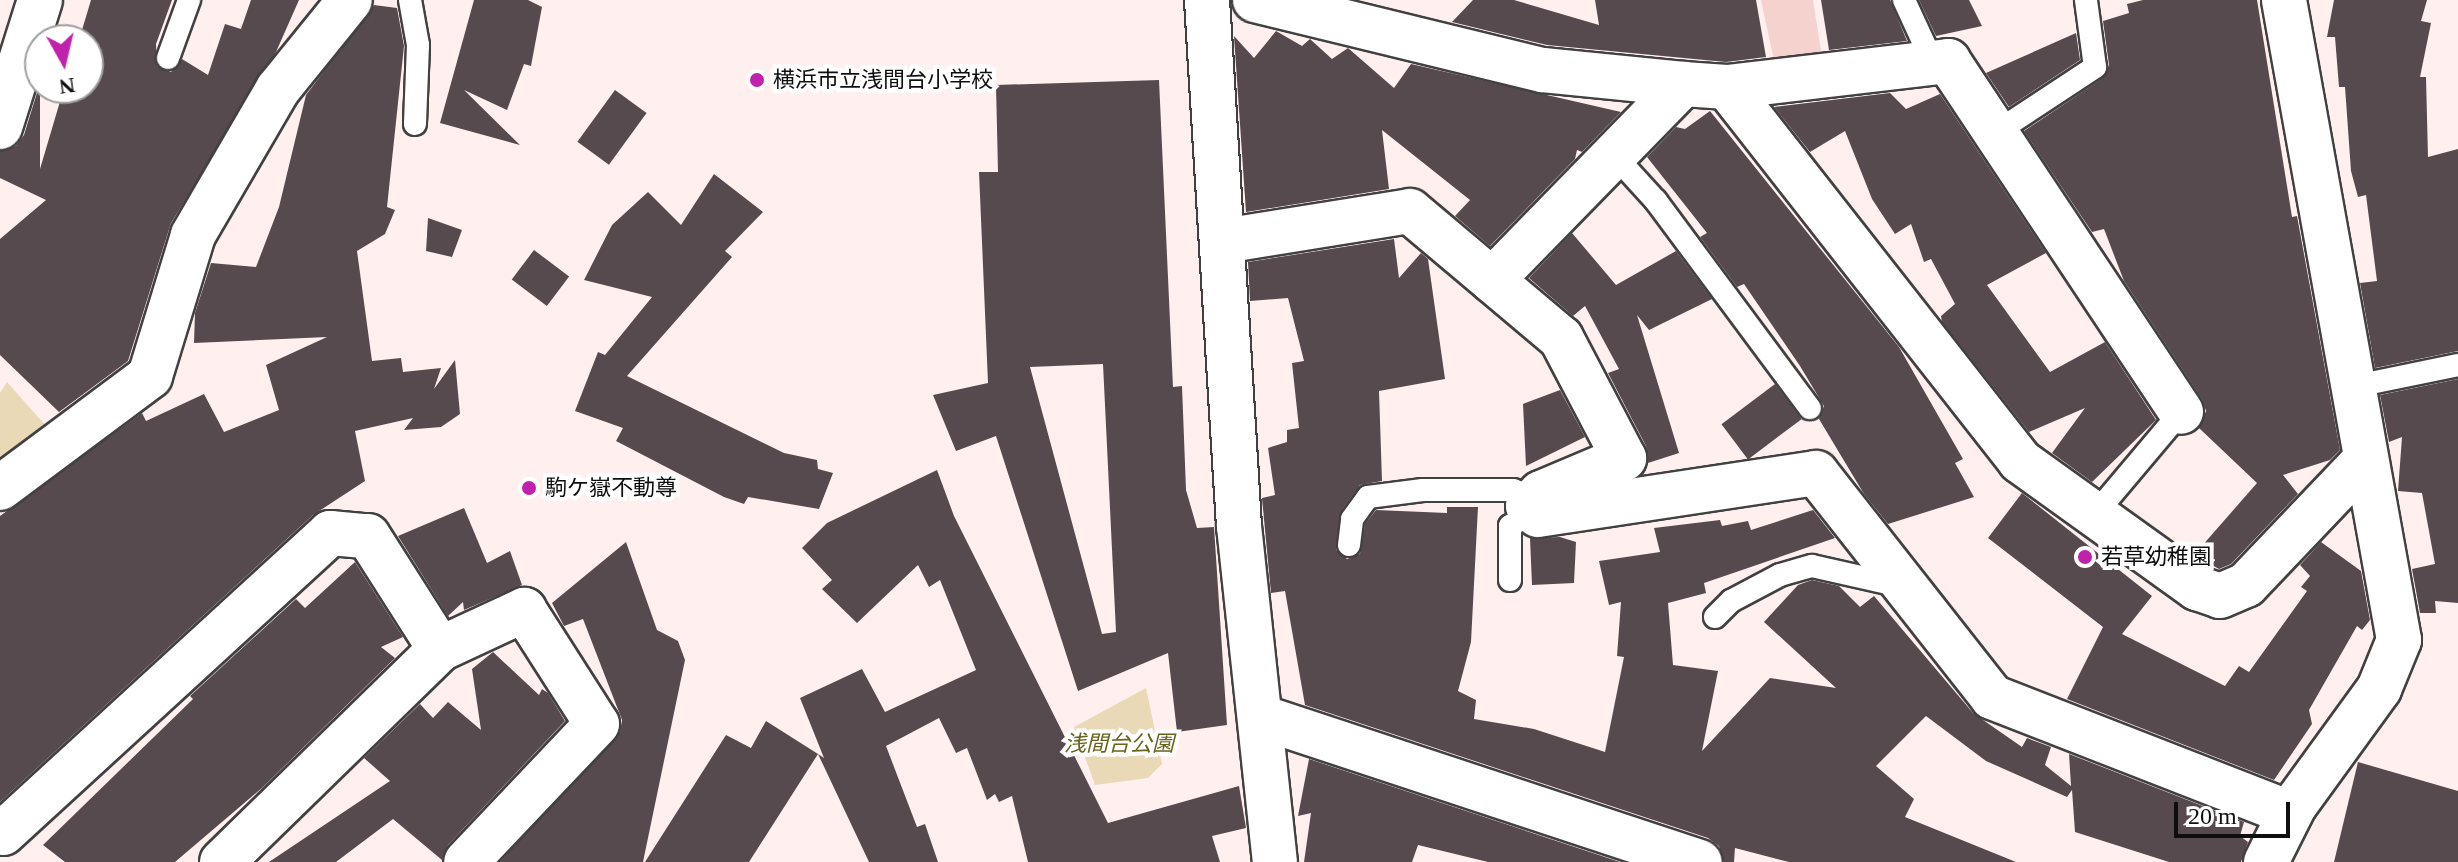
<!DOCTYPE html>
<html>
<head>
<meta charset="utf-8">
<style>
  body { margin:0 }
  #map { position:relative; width:2458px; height:862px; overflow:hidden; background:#ffefef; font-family:"Times New Roman","Noto Sans JP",serif }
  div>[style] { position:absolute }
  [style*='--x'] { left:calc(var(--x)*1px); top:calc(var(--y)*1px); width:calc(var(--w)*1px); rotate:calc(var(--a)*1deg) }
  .farmland>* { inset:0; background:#f6d2ce }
  .green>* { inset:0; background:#ead9b7 }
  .building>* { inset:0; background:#574a4f; transform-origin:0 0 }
  .roads { filter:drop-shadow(2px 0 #414141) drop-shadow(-2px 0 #414141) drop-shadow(0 2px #414141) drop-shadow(0 -2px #414141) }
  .service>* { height:22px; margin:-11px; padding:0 11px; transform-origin:11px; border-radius:11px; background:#fff }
  .minor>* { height:44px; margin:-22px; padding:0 22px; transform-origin:22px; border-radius:22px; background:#fff }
  .dots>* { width:22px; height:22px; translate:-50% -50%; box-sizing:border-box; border:4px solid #fff; border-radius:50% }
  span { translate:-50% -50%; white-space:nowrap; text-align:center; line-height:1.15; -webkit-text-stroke:8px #fff; paint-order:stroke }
  .poi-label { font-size:22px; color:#0e0e0e }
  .left { translate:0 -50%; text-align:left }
  .park-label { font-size:22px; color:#67651c; font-style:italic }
  .north { position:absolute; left:24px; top:24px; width:80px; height:80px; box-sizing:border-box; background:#fff; border:2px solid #9f9f9f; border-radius:50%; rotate:172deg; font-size:22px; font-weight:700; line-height:32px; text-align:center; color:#0e0e0e }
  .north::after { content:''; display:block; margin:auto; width:28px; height:36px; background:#c122ac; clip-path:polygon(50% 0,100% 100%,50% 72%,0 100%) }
  .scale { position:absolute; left:2174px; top:802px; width:116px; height:36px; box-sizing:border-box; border:4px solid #0e0e0e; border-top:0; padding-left:10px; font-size:24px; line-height:28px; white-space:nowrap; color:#0e0e0e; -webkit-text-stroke:6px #fff; paint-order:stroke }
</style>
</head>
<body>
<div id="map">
  <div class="farmland">
    <div style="clip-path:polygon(1761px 0,1813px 0,1822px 57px,1775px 65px)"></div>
  </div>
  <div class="green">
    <div style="clip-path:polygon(7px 382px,46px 426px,0 464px,0 393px)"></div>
    <div style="clip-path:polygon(1146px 688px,1162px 764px,1148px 778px,1095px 785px,1074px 727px)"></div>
  </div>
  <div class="building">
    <div style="clip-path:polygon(91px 0,172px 0,156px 44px,157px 66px,171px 72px,182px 59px,208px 75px,225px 24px,241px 29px,251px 0,299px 0,276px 52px,171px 223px,128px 361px,59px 412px,0 355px,0 239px,46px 200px,0 178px,0 151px,16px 146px,24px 135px,40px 83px,40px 169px,64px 88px,88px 88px,88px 40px,79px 40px)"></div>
    <div style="clip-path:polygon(474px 0,528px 0,542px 7px,531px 66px,524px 64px,507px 110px,464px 90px,520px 145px,440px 123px)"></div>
    <div style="clip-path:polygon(1473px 0,1514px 0,1599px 25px,1595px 0,1756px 0,1766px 57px,1726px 62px,1547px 45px,1452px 22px)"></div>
    <div style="clip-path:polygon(1821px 0,1890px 0,1907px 41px,1829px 50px)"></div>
    <div style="clip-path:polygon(1919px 0,1969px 0,1982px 26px,1936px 36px)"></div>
    <div style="clip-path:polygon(2143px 0,2257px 0,2292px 217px,2297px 216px,2340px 450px,2330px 460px,2283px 475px,2298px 494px,2231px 564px,2219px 569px,2194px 555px,2257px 483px,2199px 428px,2206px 411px,2202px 399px,2124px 281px,2104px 229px,2092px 232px,2024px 131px,2103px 78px,2109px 65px,2103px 21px,2129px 13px,2127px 4px)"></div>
    <div style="clip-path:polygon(2334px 0,2427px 0,2421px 21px,2431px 23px,2420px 77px,2426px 77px,2428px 157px,2458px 149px,2458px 351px,2375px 368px,2360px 283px,2377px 281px,2366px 195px,2358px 197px,2351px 171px,2345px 87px,2339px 87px,2335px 37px,2327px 37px)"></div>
    <div style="clip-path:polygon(374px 5px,397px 8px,404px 46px,387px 207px,395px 210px,385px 234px,357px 251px,372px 361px,401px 358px,403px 372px,441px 368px,434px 389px,455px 360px,460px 414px,441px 427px,404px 430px,413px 418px,355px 431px,365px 481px,313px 515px,0 802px,0 516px,142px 413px,146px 421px,204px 394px,224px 432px,279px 410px,266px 365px,327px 337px,194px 343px,195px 313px,211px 263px,256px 267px,279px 207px,306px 95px)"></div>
    <div style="clip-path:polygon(1276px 31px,1302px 46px,1310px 39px,1332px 59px,1348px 48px,1394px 88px,1411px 64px,1621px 112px,1582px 152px,1577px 150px,1575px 159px,1490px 246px,1455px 216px,1470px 200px,1382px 130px,1389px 189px,1246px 212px,1234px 36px,1254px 58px)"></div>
    <div style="clip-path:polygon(2076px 33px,2080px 60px,2009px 107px,1986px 73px)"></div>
    <div style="clip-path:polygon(evenodd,1159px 80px,1173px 387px,1182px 386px,1186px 490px,1197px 528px,1214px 527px,1227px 725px,1177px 732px,1168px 653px,1078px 691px,996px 436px,956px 451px,933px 395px,988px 383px,979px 172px,998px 172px,996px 85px,1159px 80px,1103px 364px,1116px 632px,1102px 634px,1030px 367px,1103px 364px)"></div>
    <div style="left:615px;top:90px;width:39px;height:64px;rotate:36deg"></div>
    <div style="clip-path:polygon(1890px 93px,1906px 109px,1940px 94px,2046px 253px,1987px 285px,2050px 372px,2105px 342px,2156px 420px,2092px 482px,2052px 453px,2085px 408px,2029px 432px,1942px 322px,1941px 316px,1955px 304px,1931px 259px,1924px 262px,1911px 224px,1895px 234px,1872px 199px,1845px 131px,1810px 152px,1774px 107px)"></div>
    <div style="clip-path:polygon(1710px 111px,1899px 347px,1963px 459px,1955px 463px,1974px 497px,1888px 524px,1864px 494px,1819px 419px,1824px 406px,1800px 366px,1744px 284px,1737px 287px,1700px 237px,1707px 233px,1647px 157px,1676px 127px,1685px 129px)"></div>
    <div style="clip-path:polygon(714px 174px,763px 212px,725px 251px,732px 257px,627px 376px,784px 453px,817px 460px,818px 469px,833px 473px,819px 509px,748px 497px,744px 504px,724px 497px,616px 441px,623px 428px,575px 411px,598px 352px,605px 355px,652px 297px,584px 280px,612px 225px,648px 192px,681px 225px)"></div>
    <div style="clip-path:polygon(428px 218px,462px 230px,452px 257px,426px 251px)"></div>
    <div style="clip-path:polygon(1572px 233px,1616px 285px,1676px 251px,1712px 299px,1649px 330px,1637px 315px,1679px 453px,1648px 463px,1646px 446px,1608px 373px,1619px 369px,1585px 306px,1573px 316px,1529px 278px)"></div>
    <div style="clip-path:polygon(1394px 239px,1399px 278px,1421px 253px,1428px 259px,1445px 379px,1379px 391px,1382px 481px,1360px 485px,1341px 511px,1336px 550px,1347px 559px,1360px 554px,1365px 524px,1376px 510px,1447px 513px,1447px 507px,1478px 507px,1471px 642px,1458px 691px,1476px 700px,1474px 719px,1534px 729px,1605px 752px,1624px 657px,1617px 656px,1621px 602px,1609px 605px,1599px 561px,1660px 552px,1654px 528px,1720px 520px,1722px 526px,1748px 521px,1751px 530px,1813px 510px,1835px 538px,1704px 583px,1706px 593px,1668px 603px,1673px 665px,1718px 671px,1702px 751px,1770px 678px,1836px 688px,1764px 622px,1798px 585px,1812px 580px,1839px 586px,1860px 607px,1874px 596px,1973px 713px,2022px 747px,2027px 738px,2051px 747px,2045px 765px,2071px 786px,2069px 754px,2244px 822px,2240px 836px,2248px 842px,2241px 862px,2169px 862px,2075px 832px,2072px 790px,2067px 797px,1986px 761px,1926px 716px,1876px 766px,1914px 799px,1905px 817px,2016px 862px,1789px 862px,1735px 848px,1734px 862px,1724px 862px,1719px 846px,1708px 838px,1305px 705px,1285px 591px,1271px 593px,1262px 498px,1275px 495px,1268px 448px,1287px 442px,1287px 430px,1299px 428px,1292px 363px,1304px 361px,1288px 298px,1250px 301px,1248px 262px)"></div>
    <div style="left:534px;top:250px;width:44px;height:37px;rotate:37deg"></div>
    <div style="clip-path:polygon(2458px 379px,2458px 603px,2435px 601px,2436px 613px,2420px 613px,2412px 569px,2435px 564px,2422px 493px,2398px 491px,2402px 437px,2389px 442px,2380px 395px)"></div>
    <div style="left:1775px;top:384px;width:44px;height:67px;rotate:53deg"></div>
    <div style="clip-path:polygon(1560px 390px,1585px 437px,1526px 466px,1523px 404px)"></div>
    <div style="clip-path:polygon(937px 470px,954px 516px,1108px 823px,1239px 786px,1246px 828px,1212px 836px,1220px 862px,1028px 862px,1012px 796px,999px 802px,995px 794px,987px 800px,967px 748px,956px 753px,939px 718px,886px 746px,917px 827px,925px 824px,938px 862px,869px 862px,818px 754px,824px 758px,800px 698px,862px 669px,885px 712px,976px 670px,940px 580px,929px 587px,918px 565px,857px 623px,822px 589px,832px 580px,802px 548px,827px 523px)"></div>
    <div style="clip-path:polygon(2022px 493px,2152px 596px,2122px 634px,2225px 686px,2239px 666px,2249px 672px,2307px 591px,2301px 587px,2310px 576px,2300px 565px,2321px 542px,2361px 571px,2370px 620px,2362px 630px,2357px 626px,2309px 710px,2312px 724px,2274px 780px,2067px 699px,2103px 627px,1988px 538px)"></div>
    <div style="clip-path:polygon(464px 508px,487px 563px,510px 551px,522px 585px,464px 610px,463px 602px,448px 616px,398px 536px)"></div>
    <div style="clip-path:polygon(1560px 537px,1576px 542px,1574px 583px,1532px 585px,1530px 538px)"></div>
    <div style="clip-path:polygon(626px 542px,657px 630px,678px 641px,685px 660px,643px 862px,500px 862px,620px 732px,622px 720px,583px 619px,564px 626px,552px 603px)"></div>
    <div style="clip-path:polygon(355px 562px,403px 637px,381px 647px,395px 658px,262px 788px,175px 862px,65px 862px,43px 845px,193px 699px,190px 696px,296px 599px,305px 608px)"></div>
    <div style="clip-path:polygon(493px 652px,539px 695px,542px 689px,548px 693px,565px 721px,448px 845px,442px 860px,393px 819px,336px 862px,269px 862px,390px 781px,364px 758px,420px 704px,433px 718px,448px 702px,481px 730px,472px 669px)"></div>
    <div style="clip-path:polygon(766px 721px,818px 754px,749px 862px,645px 862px,726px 735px,751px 748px)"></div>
    <div style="clip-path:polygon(1309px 759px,1620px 862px,1488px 862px,1418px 845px,1412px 862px,1304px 862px,1311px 813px,1298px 816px)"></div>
    <div style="clip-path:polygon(2358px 762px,2458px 791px,2458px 862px,2334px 862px)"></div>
  </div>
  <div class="roads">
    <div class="service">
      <div style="--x:410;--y:0;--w:46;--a:79.9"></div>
      <div style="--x:418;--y:45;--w:79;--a:92.2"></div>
      <div style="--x:1904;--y:0;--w:69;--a:65.3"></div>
      <div style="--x:168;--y:58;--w:62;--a:-70.1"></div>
      <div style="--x:1995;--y:133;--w:120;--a:-33.4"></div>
      <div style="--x:2095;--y:67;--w:68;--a:-97.7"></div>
      <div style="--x:1614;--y:155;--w:62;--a:47.6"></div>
      <div style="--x:1656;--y:201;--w:258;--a:53.4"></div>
      <div style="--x:2351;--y:387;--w:109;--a:-11.6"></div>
      <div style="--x:2095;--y:514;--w:133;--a:-49.9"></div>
      <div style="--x:1349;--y:545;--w:26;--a:-83"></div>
      <div style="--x:1352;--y:519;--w:27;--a:-54"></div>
      <div style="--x:1368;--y:497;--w:55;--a:-7.3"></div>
      <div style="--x:1423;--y:490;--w:90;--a:0"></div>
      <div style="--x:1513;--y:490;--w:24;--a:22"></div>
      <div style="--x:1510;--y:580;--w:54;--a:-90"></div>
      <div style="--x:1510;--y:526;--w:28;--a:-32"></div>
      <div style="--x:1715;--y:617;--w:23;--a:-45"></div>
      <div style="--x:1731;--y:601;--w:55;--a:-28"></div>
      <div style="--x:1780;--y:575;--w:33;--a:-16"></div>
      <div style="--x:1812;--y:566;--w:91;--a:12.7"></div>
    </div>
    <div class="minor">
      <div style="--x:1207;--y:0;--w:527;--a:86.52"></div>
      <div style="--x:1239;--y:526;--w:338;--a:83.9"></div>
      <div style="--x:1255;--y:0;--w:296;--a:13.7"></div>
      <div style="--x:1543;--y:70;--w:141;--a:5.7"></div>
      <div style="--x:1683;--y:84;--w:44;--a:3.9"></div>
      <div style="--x:1727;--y:87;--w:223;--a:-6.7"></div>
      <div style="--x:1948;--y:61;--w:421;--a:56.4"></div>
      <div style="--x:1727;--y:87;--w:475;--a:51.9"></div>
      <div style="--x:2020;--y:461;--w:218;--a:35.7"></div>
      <div style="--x:2197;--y:588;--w:24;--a:19"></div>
      <div style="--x:2220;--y:596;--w:28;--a:-23"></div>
      <div style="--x:2246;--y:585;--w:170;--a:-46.4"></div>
      <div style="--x:0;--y:127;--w:133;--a:-72.5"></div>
      <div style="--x:1223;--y:241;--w:189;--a:-9.1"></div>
      <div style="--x:1410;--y:211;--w:197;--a:40.1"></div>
      <div style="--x:1561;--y:338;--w:136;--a:62.3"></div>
      <div style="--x:1624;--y:458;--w:90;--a:157.1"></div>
      <div style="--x:1541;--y:493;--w:18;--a:135"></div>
      <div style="--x:1528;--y:506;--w:13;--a:42"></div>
      <div style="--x:1538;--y:515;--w:281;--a:-8.6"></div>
      <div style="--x:1816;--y:473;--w:285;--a:51.8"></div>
      <div style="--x:1992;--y:697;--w:320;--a:21.3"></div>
      <div style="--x:1492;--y:280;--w:274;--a:-45.7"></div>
      <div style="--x:0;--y:488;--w:187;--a:-36.7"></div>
      <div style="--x:150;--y:376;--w:147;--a:-73"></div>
      <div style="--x:193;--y:235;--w:169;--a:-59.8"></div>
      <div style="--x:278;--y:89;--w:114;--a:-51"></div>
      <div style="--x:1261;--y:717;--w:462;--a:18.3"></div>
      <div style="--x:3;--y:833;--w:444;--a:-42.5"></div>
      <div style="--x:330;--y:533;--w:38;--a:5"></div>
      <div style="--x:368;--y:536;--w:134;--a:57.5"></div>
      <div style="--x:440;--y:649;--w:93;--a:-24.9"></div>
      <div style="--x:524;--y:610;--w:135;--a:57.4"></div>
      <div style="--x:597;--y:724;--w:190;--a:133.5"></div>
      <div style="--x:222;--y:862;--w:305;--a:-44.3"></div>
      <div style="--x:2266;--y:862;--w:63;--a:-63.4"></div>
      <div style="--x:2294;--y:806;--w:145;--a:-54"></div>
      <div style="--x:2379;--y:689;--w:53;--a:-67.8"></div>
      <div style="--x:2399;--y:640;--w:650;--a:-100.19"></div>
    </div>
  </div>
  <div class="dots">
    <div style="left:757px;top:80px;background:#c122ac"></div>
    <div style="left:529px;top:488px;background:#c122ac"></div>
    <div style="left:2085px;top:557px;background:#c122ac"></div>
  </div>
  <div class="poi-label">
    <span class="left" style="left:773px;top:80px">横浜市立浅間台小学校</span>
    <span class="left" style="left:545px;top:488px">駒ケ嶽不動尊</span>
    <span class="left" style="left:2101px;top:557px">若草幼稚園</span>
  </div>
  <div class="park-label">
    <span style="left:1119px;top:744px">浅間台公園</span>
  </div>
  <div class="north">N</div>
  <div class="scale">20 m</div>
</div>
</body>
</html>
